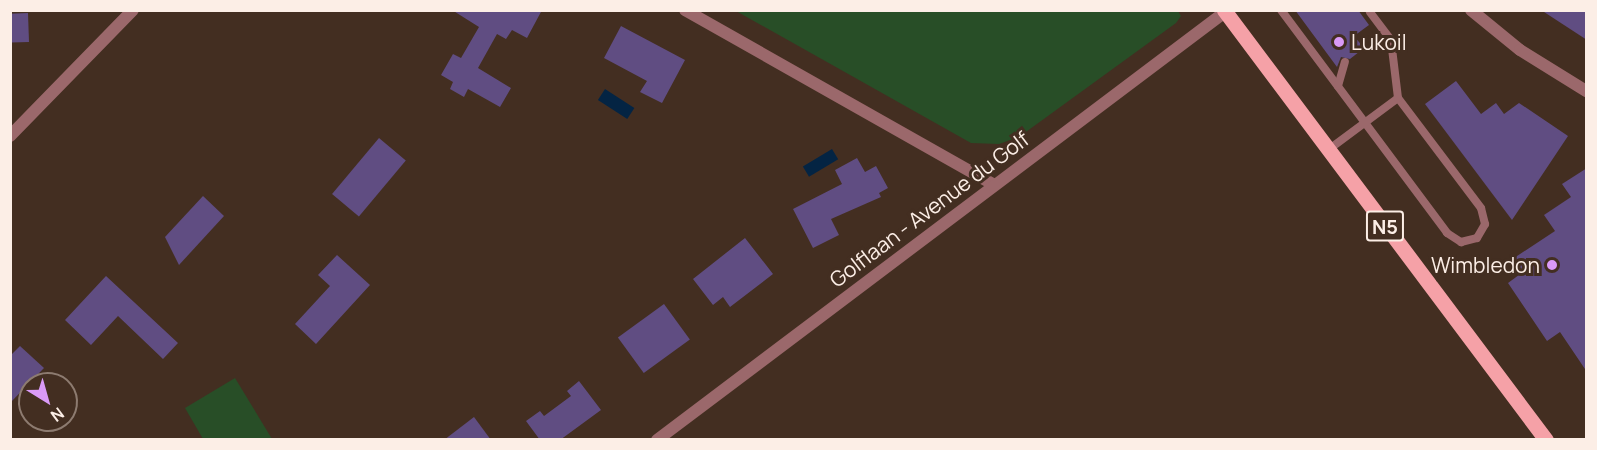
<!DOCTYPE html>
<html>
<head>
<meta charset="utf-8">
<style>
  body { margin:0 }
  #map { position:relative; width:1597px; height:450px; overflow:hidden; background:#432e21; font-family:Manrope,sans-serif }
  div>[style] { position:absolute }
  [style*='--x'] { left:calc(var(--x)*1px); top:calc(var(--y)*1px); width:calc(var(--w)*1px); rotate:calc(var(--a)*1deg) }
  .green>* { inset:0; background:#284e27 }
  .water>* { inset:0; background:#042443; transform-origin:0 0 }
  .building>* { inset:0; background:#604d82; transform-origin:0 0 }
  .lane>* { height:8px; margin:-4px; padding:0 4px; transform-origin:4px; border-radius:4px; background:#9b686b }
  .street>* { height:12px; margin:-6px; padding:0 6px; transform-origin:6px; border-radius:6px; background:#9b686b }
  .primary>* { height:15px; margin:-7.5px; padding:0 7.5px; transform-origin:7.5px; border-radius:7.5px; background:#f5a1a7 }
  .dots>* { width:16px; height:16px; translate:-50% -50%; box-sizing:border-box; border:3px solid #432e21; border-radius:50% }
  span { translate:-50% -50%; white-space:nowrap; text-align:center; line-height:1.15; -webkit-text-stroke:6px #432e21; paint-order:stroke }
  .shield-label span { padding:2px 4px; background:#432e21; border:2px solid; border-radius:4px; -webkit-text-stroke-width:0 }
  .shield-label { font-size:20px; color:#fceee6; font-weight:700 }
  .poi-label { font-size:21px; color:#fceee6 }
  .left { translate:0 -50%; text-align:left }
  .right { translate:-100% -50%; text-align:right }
  .street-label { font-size:21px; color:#fceee6 }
  .frame { position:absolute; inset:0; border:12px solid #fceee6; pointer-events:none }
  .north { position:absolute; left:18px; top:372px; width:60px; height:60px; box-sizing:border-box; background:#432e21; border:2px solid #8d7b70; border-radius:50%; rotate:143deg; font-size:16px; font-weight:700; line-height:24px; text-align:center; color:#fceee6 }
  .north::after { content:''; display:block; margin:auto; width:21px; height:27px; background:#da9af7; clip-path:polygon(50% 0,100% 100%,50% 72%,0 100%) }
</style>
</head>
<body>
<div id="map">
  <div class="green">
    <div style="clip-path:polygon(1178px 11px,1181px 16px,1176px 23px,1019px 137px,999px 144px,971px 143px,736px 11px)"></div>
    <div style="clip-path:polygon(235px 378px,272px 439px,203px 439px,185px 408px)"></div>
  </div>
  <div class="water">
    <div style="left:605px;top:89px;width:35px;height:13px;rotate:33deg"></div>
    <div style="left:832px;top:149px;width:12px;height:34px;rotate:59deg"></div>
  </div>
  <div class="building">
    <div style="clip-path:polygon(452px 10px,542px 10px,527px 38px,512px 30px,506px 39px,497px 34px,478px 68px,511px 88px,500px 107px,468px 89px,464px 97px,450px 89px,453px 82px,441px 75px,453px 54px,461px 58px,479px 27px)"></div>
    <div style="clip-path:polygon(1295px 10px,1358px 10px,1369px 25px,1354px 36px,1364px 48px,1350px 59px,1341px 57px,1337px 67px)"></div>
    <div style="clip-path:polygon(1541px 10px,1587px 10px,1587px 40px)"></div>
    <div style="left:28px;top:13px;width:29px;height:18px;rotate:88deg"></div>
    <div style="clip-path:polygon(621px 26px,685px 60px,662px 103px,640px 92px,647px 81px,604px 58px)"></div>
    <div style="clip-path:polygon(1456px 81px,1481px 114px,1496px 103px,1504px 114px,1519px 103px,1568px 136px,1512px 220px,1425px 104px)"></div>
    <div style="left:379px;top:138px;width:35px;height:73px;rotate:40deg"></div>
    <div style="clip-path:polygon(857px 158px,865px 172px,876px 166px,888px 188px,879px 193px,881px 197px,831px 219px,839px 235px,813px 248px,793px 209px,842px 184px,835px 170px)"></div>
    <div style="clip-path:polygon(1587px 168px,1587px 372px,1560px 332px,1547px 341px,1508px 283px,1523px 272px,1514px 258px,1555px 231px,1544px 215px,1571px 197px,1562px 184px)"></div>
    <div style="clip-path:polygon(203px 196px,224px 216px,179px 265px,165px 237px)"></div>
    <div style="clip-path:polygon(745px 238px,773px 274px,730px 307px,723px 297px,713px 305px,693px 279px)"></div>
    <div style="clip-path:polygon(337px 255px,370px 285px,316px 344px,295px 324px,330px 286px,318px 275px)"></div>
    <div style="clip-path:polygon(106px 276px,178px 343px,163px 359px,118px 316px,91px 345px,65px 320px)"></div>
    <div style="left:664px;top:304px;width:44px;height:57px;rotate:54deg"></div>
    <div style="clip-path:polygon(20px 346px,44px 368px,10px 403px,10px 356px)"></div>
    <div style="clip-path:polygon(579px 381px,601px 410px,560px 440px,540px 440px,526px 421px,540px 411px,544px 416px,571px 396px,567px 391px)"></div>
    <div style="clip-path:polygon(474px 417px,491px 440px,444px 440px)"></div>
  </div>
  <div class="lane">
    <div style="--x:1281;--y:10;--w:278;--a:53.3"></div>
    <div style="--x:1447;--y:233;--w:17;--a:33"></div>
    <div style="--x:1461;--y:242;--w:16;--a:-14"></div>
    <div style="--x:1477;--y:238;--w:16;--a:-60"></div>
    <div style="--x:1485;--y:224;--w:16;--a:-104"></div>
    <div style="--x:1481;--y:208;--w:138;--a:-127"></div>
    <div style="--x:1338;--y:86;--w:25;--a:-74"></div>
    <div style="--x:1328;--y:150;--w:87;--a:-36.6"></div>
    <div style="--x:1398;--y:98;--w:58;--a:-96.9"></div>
    <div style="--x:1391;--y:40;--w:35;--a:-127"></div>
  </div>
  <div class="street">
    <div style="--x:685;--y:10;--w:355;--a:29.5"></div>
    <div style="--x:1471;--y:10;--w:63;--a:39.2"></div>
    <div style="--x:1520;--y:50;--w:78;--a:31.8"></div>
    <div style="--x:10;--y:136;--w:176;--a:-45.7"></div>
    <div style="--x:657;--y:440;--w:711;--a:-37"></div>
  </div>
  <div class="primary">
    <div style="--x:1224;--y:10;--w:537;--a:53.17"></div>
  </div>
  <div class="dots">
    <div style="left:1339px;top:42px;background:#da9af7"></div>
    <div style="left:1552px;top:265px;background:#da9af7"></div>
  </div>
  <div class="shield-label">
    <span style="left:1385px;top:226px">N5</span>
  </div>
  <div class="poi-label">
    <span class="left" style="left:1351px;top:42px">Lukoil</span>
    <span class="right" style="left:1540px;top:265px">Wimbledon</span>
  </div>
  <div class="street-label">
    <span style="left:929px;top:209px;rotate:-37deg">Golflaan - Avenue du Golf</span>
  </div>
  <div class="frame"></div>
  <div class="north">N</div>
</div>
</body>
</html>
